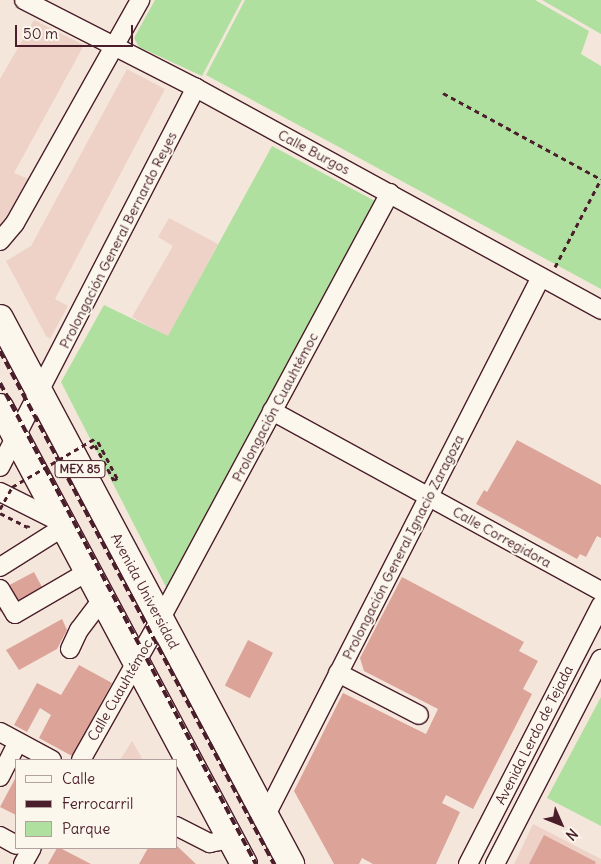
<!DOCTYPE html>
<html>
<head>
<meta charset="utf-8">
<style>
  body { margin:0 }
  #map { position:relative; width:601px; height:864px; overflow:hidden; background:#f5e6db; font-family:Delius,sans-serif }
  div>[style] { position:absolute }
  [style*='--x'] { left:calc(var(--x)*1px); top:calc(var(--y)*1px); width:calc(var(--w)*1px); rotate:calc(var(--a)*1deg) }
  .built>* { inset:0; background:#eed2c7 }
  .green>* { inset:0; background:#afe09f }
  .building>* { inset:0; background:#dca399; transform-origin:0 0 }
  .path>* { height:3px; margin-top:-1.5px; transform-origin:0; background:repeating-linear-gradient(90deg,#4a1f2b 0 5px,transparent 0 9px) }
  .roads { filter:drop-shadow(1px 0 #4a1f2b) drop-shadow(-1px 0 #4a1f2b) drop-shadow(0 1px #4a1f2b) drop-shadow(0 -1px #4a1f2b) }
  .minor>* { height:18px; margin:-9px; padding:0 9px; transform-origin:9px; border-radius:9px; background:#fbf7ec }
  .highway>* { height:26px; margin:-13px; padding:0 13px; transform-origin:13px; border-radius:13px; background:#fbf7ec }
  .rail>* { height:4px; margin-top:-2px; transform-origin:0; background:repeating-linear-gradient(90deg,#4a1f2b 0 8px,transparent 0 12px) }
  .path-bridge>* { height:3px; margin-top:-1.5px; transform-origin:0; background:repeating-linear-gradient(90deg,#4a1f2b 0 5px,transparent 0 9px) }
  span { translate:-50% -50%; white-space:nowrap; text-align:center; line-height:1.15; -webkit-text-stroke:4px #fbf7ec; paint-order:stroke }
  .shield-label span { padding:1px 4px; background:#fbf7ec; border:1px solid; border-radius:4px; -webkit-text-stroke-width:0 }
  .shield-label { font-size:12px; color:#4a1f2b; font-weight:700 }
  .street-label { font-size:14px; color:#4a1f2b }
  .legend { position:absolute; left:15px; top:759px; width:162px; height:90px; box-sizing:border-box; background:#fbf7ec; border:1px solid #b4a19f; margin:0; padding:6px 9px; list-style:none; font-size:15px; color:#4a1f2b }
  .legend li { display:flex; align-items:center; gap:10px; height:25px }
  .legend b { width:25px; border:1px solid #b4a19f }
  .north { position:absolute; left:536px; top:799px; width:50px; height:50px; -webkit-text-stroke:4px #fbf7ec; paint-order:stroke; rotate:134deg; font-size:14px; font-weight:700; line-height:20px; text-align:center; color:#4a1f2b }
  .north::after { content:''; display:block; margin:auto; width:18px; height:22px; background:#4a1f2b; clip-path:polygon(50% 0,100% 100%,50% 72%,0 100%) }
  .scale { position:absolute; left:15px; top:25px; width:118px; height:22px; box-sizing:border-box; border:2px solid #4a1f2b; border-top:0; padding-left:6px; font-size:15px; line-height:18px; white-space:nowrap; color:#4a1f2b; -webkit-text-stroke:4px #fbf7ec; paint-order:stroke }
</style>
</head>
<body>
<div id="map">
  <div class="built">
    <div style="clip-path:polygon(34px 20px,84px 45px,14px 173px,29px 179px,0 228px,0 79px)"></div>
    <div style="clip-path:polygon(127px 69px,165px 89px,55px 299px,68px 306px,50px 339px,46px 336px,6px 261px,31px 246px)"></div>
    <div style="clip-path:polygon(169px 218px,218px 244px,168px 337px,132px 317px,173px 246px,158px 237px)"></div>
    <div style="clip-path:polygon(132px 741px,143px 760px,120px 760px)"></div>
    <div style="clip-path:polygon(533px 824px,601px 859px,601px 864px,514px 864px)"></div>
  </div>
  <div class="green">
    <div style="clip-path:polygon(155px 0,242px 0,202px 76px,139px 47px,134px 38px)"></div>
    <div style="clip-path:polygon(245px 0,535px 0,589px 31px,581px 54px,601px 66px,601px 289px,206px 75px)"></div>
    <div style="clip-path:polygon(542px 0,601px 0,601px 34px)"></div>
    <div style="clip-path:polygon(272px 146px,375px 201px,167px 589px,61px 382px,104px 305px,168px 336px)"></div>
    <div style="clip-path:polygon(601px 697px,601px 826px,547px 798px)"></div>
  </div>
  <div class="building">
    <div style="clip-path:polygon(517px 440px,601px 485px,601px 538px,597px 536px,586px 557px,580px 554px,577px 559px,476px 504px,484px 490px,487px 492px)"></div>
    <div style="clip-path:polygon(34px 572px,43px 589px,0 612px,0 590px)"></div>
    <div style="clip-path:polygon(402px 577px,524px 642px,519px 651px,538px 661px,523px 689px,532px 694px,473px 809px,446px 795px,442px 803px,460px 812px,436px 864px,373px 864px,362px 858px,359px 864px,334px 864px,294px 791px,343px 693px,426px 734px,438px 709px,364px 671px,360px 658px)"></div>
    <div style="clip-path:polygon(62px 619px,67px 630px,57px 649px,19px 670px,6px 650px)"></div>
    <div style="left:248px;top:640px;width:28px;height:51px;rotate:27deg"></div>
    <div style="clip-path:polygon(79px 665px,112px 683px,72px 756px,39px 738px,51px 715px,40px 708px,27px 732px,14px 725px,37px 683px,61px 695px)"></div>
    <div style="clip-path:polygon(16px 777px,16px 815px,0 807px)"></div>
    <div style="clip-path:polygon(544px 835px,596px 862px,595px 864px,529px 864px)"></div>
    <div style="clip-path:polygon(176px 845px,196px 864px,139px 864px,148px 848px,176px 848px)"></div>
    <div style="clip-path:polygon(57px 848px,60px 848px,91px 864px,48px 864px)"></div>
  </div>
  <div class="path">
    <div style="--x:443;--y:93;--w:178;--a:28.6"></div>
    <div style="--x:555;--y:267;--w:99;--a:-62.4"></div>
    <div style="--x:90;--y:448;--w:6;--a:-31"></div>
    <div style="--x:95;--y:445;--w:40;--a:62"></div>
    <div style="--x:114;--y:480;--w:4;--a:-34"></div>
    <div style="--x:117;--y:478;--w:45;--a:-117.7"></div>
    <div style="--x:0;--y:513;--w:31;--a:27"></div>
    <div style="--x:28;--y:527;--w:2;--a:-63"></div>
  </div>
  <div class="roads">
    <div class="minor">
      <div style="--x:24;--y:0;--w:193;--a:27.1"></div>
      <div style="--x:196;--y:88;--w:462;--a:28.7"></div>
      <div style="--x:0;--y:241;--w:23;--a:-50"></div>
      <div style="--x:15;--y:223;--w:256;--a:-60.7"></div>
      <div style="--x:272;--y:411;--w:375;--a:28.7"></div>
      <div style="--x:0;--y:467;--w:427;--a:-62.7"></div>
      <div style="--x:0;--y:492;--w:69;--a:26.6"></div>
      <div style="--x:0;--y:567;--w:77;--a:-32.2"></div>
      <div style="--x:0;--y:589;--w:29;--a:59"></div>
      <div style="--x:15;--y:614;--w:86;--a:-30.2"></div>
      <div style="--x:70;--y:649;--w:21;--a:-65"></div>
      <div style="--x:79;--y:630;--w:41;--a:-52.9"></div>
      <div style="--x:338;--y:673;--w:91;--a:27.4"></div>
      <div style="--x:0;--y:732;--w:59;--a:28.3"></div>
      <div style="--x:81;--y:760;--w:161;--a:-60.6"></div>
      <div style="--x:160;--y:620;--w:485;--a:-61.7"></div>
      <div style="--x:0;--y:777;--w:39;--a:-63"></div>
      <div style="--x:265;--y:817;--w:606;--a:-62.93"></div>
      <div style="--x:176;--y:826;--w:38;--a:27"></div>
      <div style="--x:210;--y:843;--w:21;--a:-11"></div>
      <div style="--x:0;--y:836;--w:18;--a:29"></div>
      <div style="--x:23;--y:864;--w:18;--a:-61"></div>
      <div style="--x:468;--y:864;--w:291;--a:-62.8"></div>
      <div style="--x:495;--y:864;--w:231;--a:-62.7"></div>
    </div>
    <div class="highway">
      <div style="--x:0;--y:318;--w:619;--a:61.94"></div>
      <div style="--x:0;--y:407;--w:518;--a:61.9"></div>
    </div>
  </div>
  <div class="rail">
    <div style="--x:0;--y:351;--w:582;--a:61.89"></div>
    <div style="--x:0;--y:383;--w:545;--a:61.98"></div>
  </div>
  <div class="path-bridge">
    <div style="--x:0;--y:509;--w:25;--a:-61"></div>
    <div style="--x:12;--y:487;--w:97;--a:-30.3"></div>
  </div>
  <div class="shield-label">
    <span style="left:80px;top:469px">MEX 85</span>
  </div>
  <div class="street-label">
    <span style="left:314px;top:152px;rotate:28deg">Calle Burgos</span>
    <span style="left:118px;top:240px;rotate:-63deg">Prolongación General Bernardo Reyes</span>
    <span style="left:275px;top:407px;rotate:-62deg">Prolongación Cuauhtémoc</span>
    <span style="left:502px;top:537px;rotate:29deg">Calle Corregidora</span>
    <span style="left:403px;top:547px;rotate:-63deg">Prolongación General Ignacio Zaragoza</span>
    <span style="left:145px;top:591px;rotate:62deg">Avenida Universidad</span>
    <span style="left:120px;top:690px;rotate:-60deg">Calle Cuauhtémoc</span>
    <span style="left:534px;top:735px;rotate:-63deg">Avenida Lerdo de Tejada</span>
  </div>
  <ul class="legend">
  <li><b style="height:6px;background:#fbf7ec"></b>Calle</li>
  <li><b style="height:6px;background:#4a1f2b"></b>Ferrocarril</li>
  <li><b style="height:14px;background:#afe09f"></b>Parque</li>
  </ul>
  <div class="north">N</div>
  <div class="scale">50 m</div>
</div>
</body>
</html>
